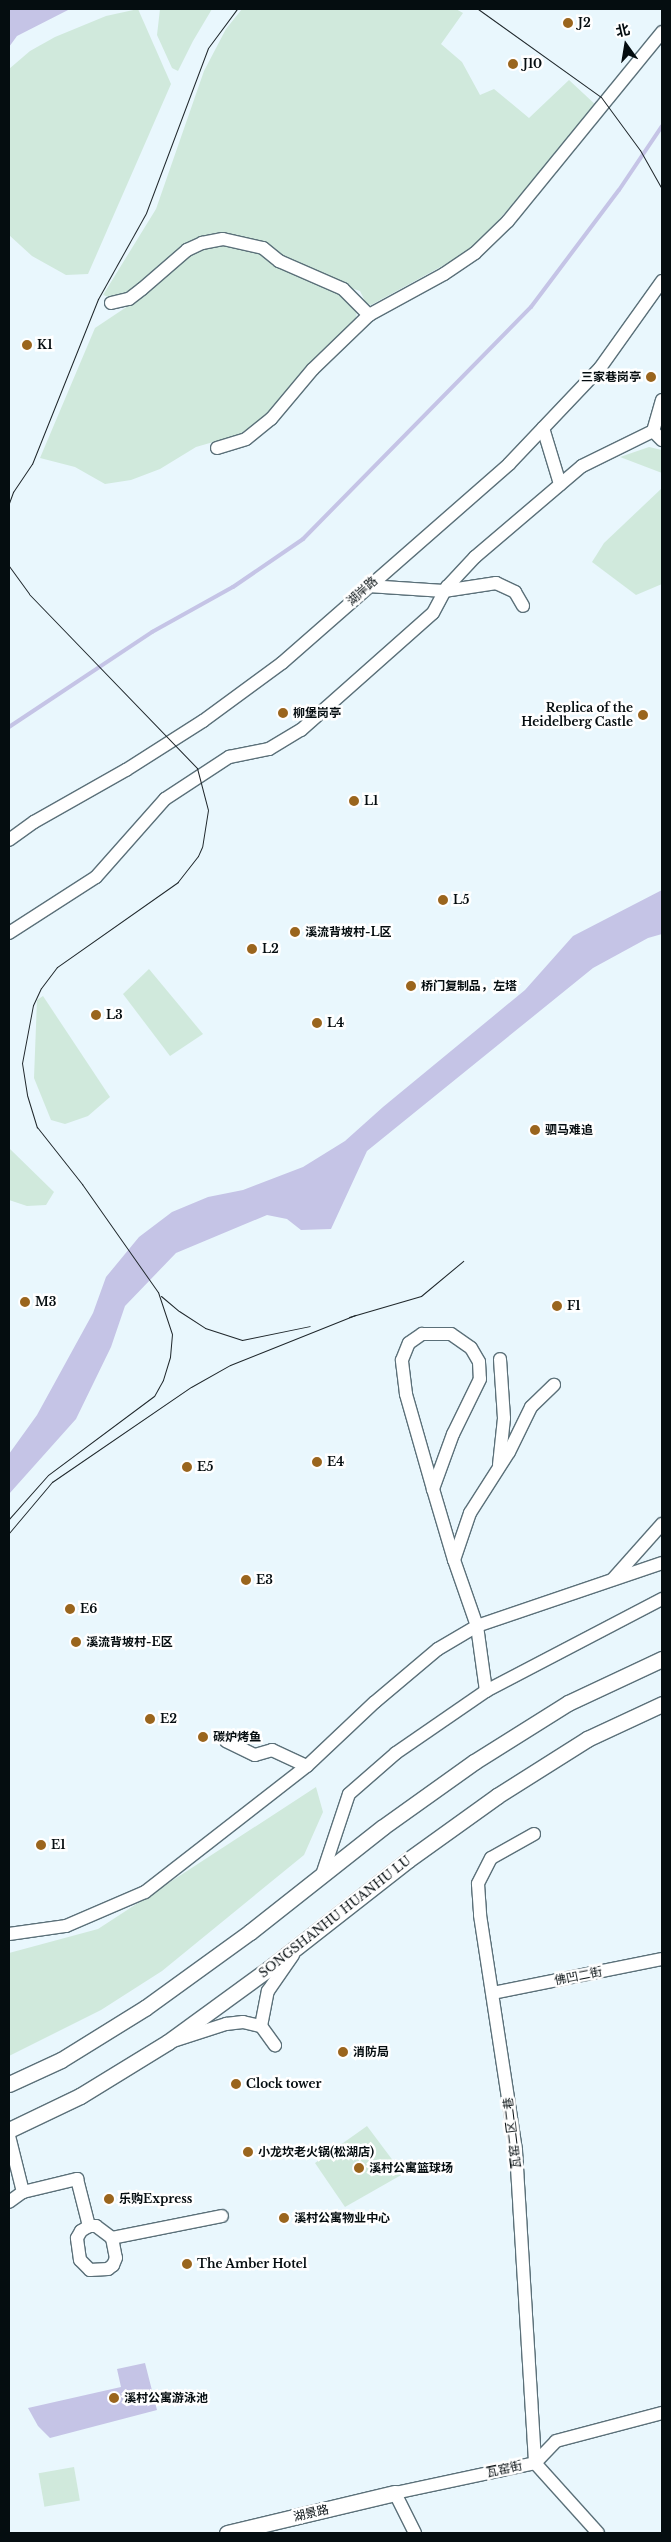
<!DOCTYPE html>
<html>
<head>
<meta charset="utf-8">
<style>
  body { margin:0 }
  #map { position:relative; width:671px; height:2542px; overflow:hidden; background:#e9f7fd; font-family:"Libre Baskerville","Noto Sans SC",serif }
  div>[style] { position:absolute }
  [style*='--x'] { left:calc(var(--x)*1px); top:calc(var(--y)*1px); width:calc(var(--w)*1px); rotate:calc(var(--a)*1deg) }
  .green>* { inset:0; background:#d0e9dc; transform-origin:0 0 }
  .water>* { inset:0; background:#c5c4e6 }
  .stream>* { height:4px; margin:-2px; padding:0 2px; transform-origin:2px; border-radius:2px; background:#c5c4e6 }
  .roads { filter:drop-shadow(1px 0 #5b7079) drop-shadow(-1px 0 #5b7079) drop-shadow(0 1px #5b7079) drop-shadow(0 -1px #5b7079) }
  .minor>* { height:12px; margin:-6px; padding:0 6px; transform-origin:6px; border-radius:6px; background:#fff }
  .major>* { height:15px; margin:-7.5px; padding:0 7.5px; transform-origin:7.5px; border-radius:7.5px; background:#fff }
  .tram>* { height:1px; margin:-0.5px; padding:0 0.5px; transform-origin:0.5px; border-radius:0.5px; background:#1f272b }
  .dots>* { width:14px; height:14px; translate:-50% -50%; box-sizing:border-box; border:2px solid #fff; border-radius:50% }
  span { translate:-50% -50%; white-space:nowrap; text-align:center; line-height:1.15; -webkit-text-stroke:5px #fff; paint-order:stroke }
  .poi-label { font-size:12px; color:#050d10; font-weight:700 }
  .left { translate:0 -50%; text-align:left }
  .right { translate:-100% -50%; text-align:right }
  .street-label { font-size:12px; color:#050d10 }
  .frame { position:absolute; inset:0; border:10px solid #050d10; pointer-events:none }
  .north { position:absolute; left:601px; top:20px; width:50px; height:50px; -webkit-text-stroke:4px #fff; paint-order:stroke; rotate:347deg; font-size:14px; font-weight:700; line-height:20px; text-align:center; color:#050d10 }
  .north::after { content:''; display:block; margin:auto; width:18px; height:22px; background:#050d10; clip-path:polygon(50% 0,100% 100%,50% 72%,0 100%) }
</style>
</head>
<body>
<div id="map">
  <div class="green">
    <div style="clip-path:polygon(138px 9px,171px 84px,88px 274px,66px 275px,32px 256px,9px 235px,9px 69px,30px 51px,55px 37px,106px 16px)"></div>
    <div style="clip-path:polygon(160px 9px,212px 9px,193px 41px,178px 71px,172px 68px,157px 35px)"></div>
    <div style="clip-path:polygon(242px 9px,456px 9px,463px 13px,441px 44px,462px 62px,480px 95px,494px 89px,529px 118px,569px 80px,598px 107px,487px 233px,466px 253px,371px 305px,366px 303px,360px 291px,329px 281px,248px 238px,234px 235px,220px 235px,128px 293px,115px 299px,103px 295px,156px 209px,204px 71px,226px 29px)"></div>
    <div style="clip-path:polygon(227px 243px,257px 250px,279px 266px,338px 293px,357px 306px,356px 320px,259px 422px,241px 434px,196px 447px,160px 469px,131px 480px,105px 484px,75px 467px,40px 458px,95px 328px,146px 294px,183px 257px,204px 246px)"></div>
    <div style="clip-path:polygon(649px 447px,662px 450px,662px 473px,620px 457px)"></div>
    <div style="clip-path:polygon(662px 488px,662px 584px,636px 595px,592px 562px,604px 543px)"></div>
    <div style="clip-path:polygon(149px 969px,203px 1034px,170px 1056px,123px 994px)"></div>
    <div style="clip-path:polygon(43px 996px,110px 1097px,88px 1116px,65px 1124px,51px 1120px,34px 1078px,37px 1000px)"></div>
    <div style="clip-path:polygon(9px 1148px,54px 1192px,46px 1205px,27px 1206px,9px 1200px)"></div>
    <div style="clip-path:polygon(316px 1787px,323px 1812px,304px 1855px,162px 1971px,101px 2010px,9px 2056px,9px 1953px,98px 1929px)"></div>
    <div style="clip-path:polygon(367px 2126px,403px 2174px,345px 2207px,315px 2163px)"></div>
    <div style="left:74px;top:2467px;width:34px;height:36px;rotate:80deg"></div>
  </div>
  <div class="water">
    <div style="clip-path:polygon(9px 9px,70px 9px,17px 36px,9px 47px)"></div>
    <div style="clip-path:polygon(662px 890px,662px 934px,648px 938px,593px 968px,367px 1151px,331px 1229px,301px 1230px,287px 1219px,267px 1215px,176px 1253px,125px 1306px,111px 1347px,76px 1419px,9px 1494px,9px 1454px,37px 1415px,93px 1313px,106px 1277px,139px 1237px,172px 1212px,208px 1197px,243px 1190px,303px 1167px,345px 1141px,383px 1107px,525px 990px,573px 936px)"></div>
    <div style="clip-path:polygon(145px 2363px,157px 2410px,50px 2438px,38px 2426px,28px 2408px,121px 2387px,117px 2369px)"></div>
  </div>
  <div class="stream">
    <div style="--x:9;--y:727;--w:172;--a:-33.6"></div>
    <div style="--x:152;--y:632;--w:93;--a:-29.1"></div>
    <div style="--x:233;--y:587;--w:85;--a:-34.4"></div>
    <div style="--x:303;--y:539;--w:325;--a:-45.5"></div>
    <div style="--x:531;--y:307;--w:146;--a:-53.1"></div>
    <div style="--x:619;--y:190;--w:77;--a:-56.1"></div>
  </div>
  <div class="roads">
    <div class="minor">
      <div style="--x:111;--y:303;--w:18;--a:-13"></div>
      <div style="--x:129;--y:299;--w:16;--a:-38"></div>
      <div style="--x:142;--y:289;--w:60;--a:-40.9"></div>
      <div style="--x:187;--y:250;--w:17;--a:-25"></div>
      <div style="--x:202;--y:243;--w:21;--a:-11"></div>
      <div style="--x:223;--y:239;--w:41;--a:12.7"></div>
      <div style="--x:263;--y:248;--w:21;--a:39"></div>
      <div style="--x:279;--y:261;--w:70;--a:23.6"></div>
      <div style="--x:343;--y:289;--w:37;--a:45"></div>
      <div style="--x:662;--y:400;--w:32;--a:106"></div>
      <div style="--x:653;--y:431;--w:13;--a:45"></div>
      <div style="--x:543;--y:428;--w:59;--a:73.1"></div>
      <div style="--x:217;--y:448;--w:30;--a:-17"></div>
      <div style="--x:246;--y:439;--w:32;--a:-39"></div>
      <div style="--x:271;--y:419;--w:65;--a:-50"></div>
      <div style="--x:313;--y:369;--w:78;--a:-44"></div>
      <div style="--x:369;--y:315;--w:85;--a:-28.7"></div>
      <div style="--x:444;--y:274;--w:37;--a:-34"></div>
      <div style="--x:475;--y:253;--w:46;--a:-44.1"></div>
      <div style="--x:508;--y:221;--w:244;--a:-50.8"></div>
      <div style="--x:368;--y:586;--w:76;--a:3.8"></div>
      <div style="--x:444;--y:591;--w:53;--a:-8.7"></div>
      <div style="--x:496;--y:583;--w:21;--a:25"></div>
      <div style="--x:515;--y:592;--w:16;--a:60"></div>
      <div style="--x:9;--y:840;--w:31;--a:-36"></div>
      <div style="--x:34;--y:822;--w:106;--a:-29.5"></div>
      <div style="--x:126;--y:770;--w:91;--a:-32.5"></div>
      <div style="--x:203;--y:721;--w:98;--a:-36.3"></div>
      <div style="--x:282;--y:663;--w:302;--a:-41.2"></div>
      <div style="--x:509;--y:464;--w:132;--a:-46.5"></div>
      <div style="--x:600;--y:368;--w:107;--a:-54.5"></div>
      <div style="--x:9;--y:933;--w:103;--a:-32.8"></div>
      <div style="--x:96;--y:877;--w:104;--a:-48.5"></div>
      <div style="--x:165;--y:799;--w:77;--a:-33.3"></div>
      <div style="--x:229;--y:757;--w:41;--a:-11.3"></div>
      <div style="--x:269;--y:749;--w:37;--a:-31"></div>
      <div style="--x:301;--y:730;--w:176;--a:-41.6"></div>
      <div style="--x:433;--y:613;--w:30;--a:-62"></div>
      <div style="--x:447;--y:587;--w:41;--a:-47"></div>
      <div style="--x:475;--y:557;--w:140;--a:-40.4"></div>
      <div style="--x:582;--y:466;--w:79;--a:-26.2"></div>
      <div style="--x:499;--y:1465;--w:47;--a:-83.9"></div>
      <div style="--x:504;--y:1418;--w:59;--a:-93.9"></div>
      <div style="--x:454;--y:1560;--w:50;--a:-71.2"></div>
      <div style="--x:470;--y:1513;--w:72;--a:-57.4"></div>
      <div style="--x:509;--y:1452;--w:50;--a:-63.9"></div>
      <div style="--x:531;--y:1407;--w:32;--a:-44"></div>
      <div style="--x:613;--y:1579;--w:74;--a:-48.3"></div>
      <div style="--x:486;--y:1691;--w:66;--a:-97.9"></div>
      <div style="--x:477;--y:1626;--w:195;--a:-18.8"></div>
      <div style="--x:226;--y:1741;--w:32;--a:26"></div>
      <div style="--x:255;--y:1755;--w:18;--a:-16"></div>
      <div style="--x:272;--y:1750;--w:38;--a:25"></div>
      <div style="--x:534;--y:1834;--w:49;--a:150.8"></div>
      <div style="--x:491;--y:1858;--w:29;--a:117"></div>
      <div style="--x:478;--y:1884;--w:31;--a:86"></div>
      <div style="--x:480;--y:1915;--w:239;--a:81.3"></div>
      <div style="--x:516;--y:2151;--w:313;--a:86.5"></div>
      <div style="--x:535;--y:2463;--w:94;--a:48"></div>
      <div style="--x:322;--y:1875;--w:85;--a:-71.6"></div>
      <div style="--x:349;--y:1794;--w:62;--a:-41.1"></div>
      <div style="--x:396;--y:1753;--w:109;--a:-34.6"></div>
      <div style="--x:486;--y:1691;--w:199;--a:-27.6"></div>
      <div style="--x:9;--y:1934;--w:58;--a:-8"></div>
      <div style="--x:66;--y:1926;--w:86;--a:-23.3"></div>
      <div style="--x:145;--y:1892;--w:205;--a:-37.9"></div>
      <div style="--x:307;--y:1766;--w:93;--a:-43.3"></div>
      <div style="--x:375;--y:1702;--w:82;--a:-40.1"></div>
      <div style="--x:438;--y:1649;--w:45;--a:-30.5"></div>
      <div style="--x:477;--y:1626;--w:70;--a:-109.2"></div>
      <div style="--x:454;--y:1560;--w:74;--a:-106.5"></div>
      <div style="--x:433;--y:1489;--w:99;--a:-105.9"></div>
      <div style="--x:406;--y:1394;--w:34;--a:-97"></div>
      <div style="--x:402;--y:1360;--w:18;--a:-68"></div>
      <div style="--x:409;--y:1343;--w:16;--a:-35"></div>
      <div style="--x:422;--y:1334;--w:29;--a:0"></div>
      <div style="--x:451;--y:1334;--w:24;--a:35"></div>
      <div style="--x:471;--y:1348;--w:16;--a:60"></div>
      <div style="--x:479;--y:1362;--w:17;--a:87"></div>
      <div style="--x:480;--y:1379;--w:61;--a:116.1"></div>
      <div style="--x:453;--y:1434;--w:59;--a:110"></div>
      <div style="--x:493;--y:1993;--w:172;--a:-11.4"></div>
      <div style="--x:261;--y:2026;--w:36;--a:-79"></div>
      <div style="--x:268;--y:1991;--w:44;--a:-55.2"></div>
      <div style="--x:173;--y:2041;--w:56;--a:-17.8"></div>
      <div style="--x:226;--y:2024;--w:17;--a:-7"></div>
      <div style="--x:243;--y:2022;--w:18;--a:13"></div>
      <div style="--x:261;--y:2026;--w:24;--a:54"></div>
      <div style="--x:9;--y:2136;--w:58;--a:76"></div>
      <div style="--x:23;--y:2192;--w:56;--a:-13.5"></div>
      <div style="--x:77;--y:2179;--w:49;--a:75.7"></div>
      <div style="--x:9;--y:2202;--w:17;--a:-36"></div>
      <div style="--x:89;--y:2226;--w:7;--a:0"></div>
      <div style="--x:96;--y:2226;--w:20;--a:37"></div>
      <div style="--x:112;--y:2238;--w:20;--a:79"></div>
      <div style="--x:116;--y:2258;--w:8;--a:113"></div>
      <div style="--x:113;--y:2265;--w:6;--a:141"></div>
      <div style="--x:108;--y:2269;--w:18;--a:177"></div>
      <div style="--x:90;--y:2270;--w:14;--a:-135"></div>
      <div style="--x:80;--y:2260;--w:22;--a:-98"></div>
      <div style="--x:77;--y:2238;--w:8;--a:-60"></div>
      <div style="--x:81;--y:2231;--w:9;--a:-32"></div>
      <div style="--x:112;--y:2238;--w:112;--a:-11.3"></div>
      <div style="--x:415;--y:2533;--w:45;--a:-116.6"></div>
      <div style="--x:395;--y:2493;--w:143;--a:-12.1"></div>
      <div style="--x:535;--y:2463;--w:30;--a:-46"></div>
      <div style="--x:556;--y:2441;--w:110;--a:-14.8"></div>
    </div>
    <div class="major">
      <div style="--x:9;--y:2084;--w:57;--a:-24.8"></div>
      <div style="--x:61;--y:2060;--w:99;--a:-31.8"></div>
      <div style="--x:145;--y:2008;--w:130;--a:-35.9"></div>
      <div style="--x:250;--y:1932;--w:169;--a:-38.3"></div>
      <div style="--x:383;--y:1827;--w:112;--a:-35.5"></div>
      <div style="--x:474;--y:1762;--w:111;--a:-32.1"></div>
      <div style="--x:568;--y:1703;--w:104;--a:-25.1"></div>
      <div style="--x:9;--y:2130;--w:79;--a:-25.6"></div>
      <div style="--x:80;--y:2096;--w:103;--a:-31.5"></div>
      <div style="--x:168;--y:2042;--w:132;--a:-36.1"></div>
      <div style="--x:275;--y:1964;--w:169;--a:-38"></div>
      <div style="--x:408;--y:1860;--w:110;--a:-35.7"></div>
      <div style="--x:497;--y:1796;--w:107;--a:-32.3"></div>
      <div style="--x:587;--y:1739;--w:83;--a:-25"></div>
      <div style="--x:227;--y:2533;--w:173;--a:-13.4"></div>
    </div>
  </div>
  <div class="tram">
    <div style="--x:478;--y:9;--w:151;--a:35.6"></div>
    <div style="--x:601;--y:97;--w:66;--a:53.7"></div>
    <div style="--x:640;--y:150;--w:45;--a:60.6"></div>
    <div style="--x:9;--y:503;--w:12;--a:-70"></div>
    <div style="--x:13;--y:492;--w:34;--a:-56"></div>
    <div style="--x:32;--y:464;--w:178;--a:-68.2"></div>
    <div style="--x:98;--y:299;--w:98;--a:-60.8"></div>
    <div style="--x:146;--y:213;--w:176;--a:-69.4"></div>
    <div style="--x:208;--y:48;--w:49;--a:-53.4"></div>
    <div style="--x:9;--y:566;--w:34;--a:54"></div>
    <div style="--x:29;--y:594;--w:242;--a:46"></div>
    <div style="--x:197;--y:768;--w:43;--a:75.3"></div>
    <div style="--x:208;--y:810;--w:37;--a:99"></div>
    <div style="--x:202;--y:847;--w:10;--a:114"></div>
    <div style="--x:198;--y:856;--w:33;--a:128"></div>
    <div style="--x:178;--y:882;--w:148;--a:144.9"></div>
    <div style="--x:57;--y:967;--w:26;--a:127"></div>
    <div style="--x:41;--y:988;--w:19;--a:115"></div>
    <div style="--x:33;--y:1005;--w:59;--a:100.7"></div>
    <div style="--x:22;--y:1063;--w:32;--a:81"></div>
    <div style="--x:27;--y:1095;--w:34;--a:73"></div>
    <div style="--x:37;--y:1127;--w:73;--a:51.7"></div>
    <div style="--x:82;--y:1184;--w:132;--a:54.9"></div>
    <div style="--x:158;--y:1292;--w:44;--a:71.6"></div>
    <div style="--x:172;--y:1334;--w:23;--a:95"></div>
    <div style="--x:170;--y:1357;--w:24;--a:107"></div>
    <div style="--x:163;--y:1380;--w:18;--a:119"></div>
    <div style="--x:154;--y:1396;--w:132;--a:143.3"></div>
    <div style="--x:48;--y:1475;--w:59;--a:131.6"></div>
    <div style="--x:161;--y:1296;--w:23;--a:40"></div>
    <div style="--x:179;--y:1311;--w:31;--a:33"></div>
    <div style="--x:205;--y:1328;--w:39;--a:18"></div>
    <div style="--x:242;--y:1340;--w:69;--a:-11.6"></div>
    <div style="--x:349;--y:1317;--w:75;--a:-16.3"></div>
    <div style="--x:421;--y:1296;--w:55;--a:-39.8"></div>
    <div style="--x:9;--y:1533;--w:67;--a:-49.9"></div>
    <div style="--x:52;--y:1482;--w:168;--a:-34.4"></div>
    <div style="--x:191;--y:1387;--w:45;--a:-29.4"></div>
    <div style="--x:230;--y:1365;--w:135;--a:-21.8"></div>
  </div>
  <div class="dots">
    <div style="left:568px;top:23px;background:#9a651d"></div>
    <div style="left:513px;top:64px;background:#9a651d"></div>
    <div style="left:27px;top:345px;background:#9a651d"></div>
    <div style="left:651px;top:377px;background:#9a651d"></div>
    <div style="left:283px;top:713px;background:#9a651d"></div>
    <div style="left:643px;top:715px;background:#9a651d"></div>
    <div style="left:354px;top:801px;background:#9a651d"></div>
    <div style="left:443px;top:900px;background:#9a651d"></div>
    <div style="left:295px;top:932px;background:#9a651d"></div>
    <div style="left:252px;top:949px;background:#9a651d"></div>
    <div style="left:411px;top:986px;background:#9a651d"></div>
    <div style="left:96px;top:1015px;background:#9a651d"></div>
    <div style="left:317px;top:1023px;background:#9a651d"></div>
    <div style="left:535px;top:1130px;background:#9a651d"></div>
    <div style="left:25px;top:1302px;background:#9a651d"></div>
    <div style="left:557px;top:1306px;background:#9a651d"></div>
    <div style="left:317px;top:1462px;background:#9a651d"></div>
    <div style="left:187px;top:1467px;background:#9a651d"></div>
    <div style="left:246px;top:1580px;background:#9a651d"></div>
    <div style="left:70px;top:1609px;background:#9a651d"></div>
    <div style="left:76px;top:1642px;background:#9a651d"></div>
    <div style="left:150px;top:1719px;background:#9a651d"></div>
    <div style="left:203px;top:1737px;background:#9a651d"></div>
    <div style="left:41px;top:1845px;background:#9a651d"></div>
    <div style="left:343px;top:2052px;background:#9a651d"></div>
    <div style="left:236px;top:2084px;background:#9a651d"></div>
    <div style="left:248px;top:2152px;background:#9a651d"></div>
    <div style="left:359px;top:2168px;background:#9a651d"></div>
    <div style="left:109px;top:2199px;background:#9a651d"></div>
    <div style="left:284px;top:2218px;background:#9a651d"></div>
    <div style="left:187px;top:2264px;background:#9a651d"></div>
    <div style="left:114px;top:2398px;background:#9a651d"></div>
  </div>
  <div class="poi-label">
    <span class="left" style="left:578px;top:23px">J2</span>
    <span class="left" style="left:523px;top:64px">J10</span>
    <span class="left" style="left:37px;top:345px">K1</span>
    <span class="right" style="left:641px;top:377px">三家巷岗亭</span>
    <span class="right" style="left:633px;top:715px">Replica of the<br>Heidelberg Castle</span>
    <span class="left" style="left:293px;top:713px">柳堡岗亭</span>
    <span class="left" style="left:364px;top:801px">L1</span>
    <span class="left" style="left:453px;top:900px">L5</span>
    <span class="left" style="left:305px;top:932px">溪流背坡村-L区</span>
    <span class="left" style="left:262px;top:949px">L2</span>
    <span class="left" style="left:421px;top:986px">桥门复制品，左塔</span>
    <span class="left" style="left:106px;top:1015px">L3</span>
    <span class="left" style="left:327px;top:1023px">L4</span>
    <span class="left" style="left:545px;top:1130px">驷马难追</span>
    <span class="left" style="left:35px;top:1302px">M3</span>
    <span class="left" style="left:567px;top:1306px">F1</span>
    <span class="left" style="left:327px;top:1462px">E4</span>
    <span class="left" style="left:197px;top:1467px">E5</span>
    <span class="left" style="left:256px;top:1580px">E3</span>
    <span class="left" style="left:80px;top:1609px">E6</span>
    <span class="left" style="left:86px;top:1642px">溪流背坡村-E区</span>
    <span class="left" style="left:160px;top:1719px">E2</span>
    <span class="left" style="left:213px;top:1737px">碳炉烤鱼</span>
    <span class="left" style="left:51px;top:1845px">E1</span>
    <span class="left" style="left:353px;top:2052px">消防局</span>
    <span class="left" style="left:246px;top:2084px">Clock tower</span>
    <span class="left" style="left:258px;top:2152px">小龙坎老火锅(松湖店)</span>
    <span class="left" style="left:369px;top:2168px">溪村公寓篮球场</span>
    <span class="left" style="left:119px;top:2199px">乐购Express</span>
    <span class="left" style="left:294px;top:2218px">溪村公寓物业中心</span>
    <span class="left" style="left:197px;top:2264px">The Amber Hotel</span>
    <span class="left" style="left:124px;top:2398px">溪村公寓游泳池</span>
  </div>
  <div class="street-label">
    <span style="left:362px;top:591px;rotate:-42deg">湖岸路</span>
    <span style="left:335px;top:1917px;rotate:-38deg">SONGSHANHU HUANHU LU</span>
    <span style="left:578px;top:1976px;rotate:-11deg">佛凹二街</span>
    <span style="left:512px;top:2133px;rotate:-97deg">瓦窑二区二巷</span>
    <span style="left:504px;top:2469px;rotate:-12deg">瓦窑街</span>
    <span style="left:311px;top:2513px;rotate:-13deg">湖景路</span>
  </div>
  <div class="frame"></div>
  <div class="north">北</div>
</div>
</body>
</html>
